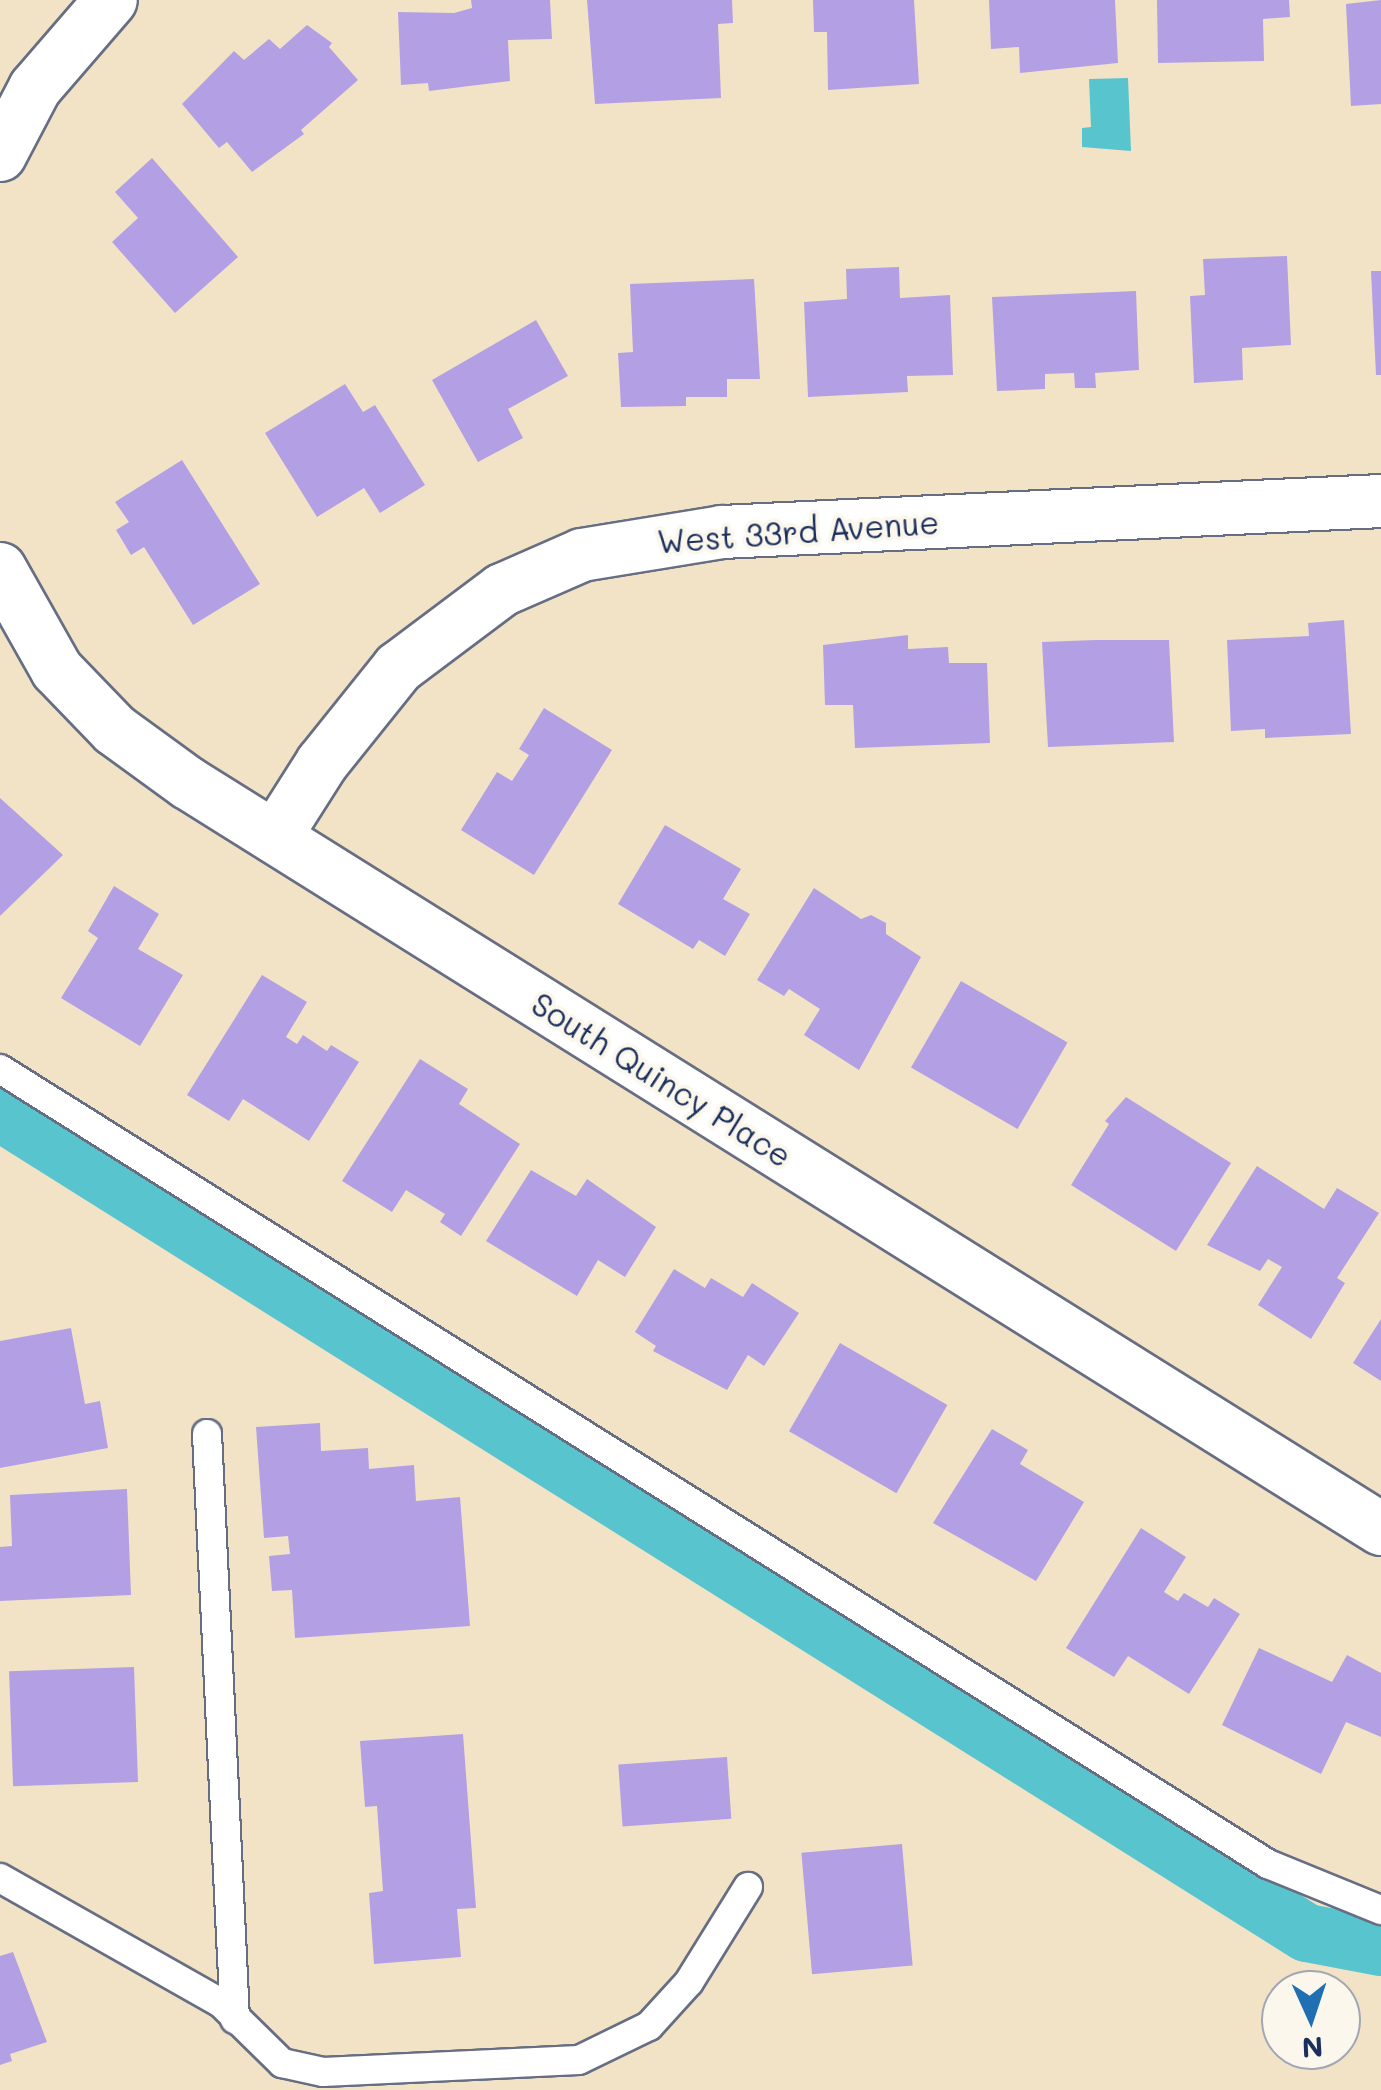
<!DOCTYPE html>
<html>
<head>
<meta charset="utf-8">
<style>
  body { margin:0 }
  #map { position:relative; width:1381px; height:2090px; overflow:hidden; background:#f2e3c7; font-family:Mali,sans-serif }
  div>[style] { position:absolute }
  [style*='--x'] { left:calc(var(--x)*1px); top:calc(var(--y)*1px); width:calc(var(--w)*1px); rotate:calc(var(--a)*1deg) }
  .water>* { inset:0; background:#58c5ce }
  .canal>* { height:58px; margin:-29px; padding:0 29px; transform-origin:29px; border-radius:29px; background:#58c5ce }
  .building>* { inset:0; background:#b3a0e4; transform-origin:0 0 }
  .roads { filter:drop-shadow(2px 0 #666e83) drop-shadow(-2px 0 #666e83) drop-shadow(0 2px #666e83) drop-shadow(0 -2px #666e83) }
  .lane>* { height:28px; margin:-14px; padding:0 14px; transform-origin:14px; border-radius:14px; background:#fff }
  .street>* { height:52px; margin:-26px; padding:0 26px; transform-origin:26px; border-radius:26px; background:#fff }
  span { translate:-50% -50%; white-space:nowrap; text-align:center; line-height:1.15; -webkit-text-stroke:8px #fbf7ec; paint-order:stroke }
  .street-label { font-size:32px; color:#1b2f5e }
  .north { position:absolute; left:1261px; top:1970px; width:100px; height:100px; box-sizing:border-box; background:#fbf7ec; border:2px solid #a1a7b3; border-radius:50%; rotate:177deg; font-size:28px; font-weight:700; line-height:40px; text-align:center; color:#1b2f5e }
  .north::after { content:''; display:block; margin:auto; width:35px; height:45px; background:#1f6fb2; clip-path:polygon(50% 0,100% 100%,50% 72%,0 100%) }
</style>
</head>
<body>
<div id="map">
  <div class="water">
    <div style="clip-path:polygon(1128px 78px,1131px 151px,1082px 147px,1082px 128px,1091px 127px,1089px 79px)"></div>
  </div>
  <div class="canal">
    <div style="--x:0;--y:1112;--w:1543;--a:32.14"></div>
    <div style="--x:1307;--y:1933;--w:75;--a:10.7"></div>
  </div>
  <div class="building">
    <div style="clip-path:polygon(471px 0,550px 0,552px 39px,508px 40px,510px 81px,429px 91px,428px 83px,401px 85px,398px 12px,454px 13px,472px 8px)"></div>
    <div style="clip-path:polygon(587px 0,732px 0,733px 23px,718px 24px,721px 98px,595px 104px)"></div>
    <div style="clip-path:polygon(813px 0,914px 0,919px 84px,828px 90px,827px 32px,814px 32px)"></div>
    <div style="clip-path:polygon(989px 0,1115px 0,1118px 63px,1020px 73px,1019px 47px,991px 49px)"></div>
    <div style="clip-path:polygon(1157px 0,1289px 0,1290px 17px,1263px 19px,1264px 61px,1158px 63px)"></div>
    <div style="clip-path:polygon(1381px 0,1381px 104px,1351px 106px,1346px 4px)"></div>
    <div style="clip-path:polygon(307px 25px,332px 43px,329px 47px,358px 80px,301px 130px,304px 134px,252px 172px,227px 142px,219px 148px,182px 104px,234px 51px,244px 60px,269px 39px,280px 49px)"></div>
    <div style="clip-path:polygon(152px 158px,238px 257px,175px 313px,112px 242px,138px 218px,115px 192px)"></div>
    <div style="clip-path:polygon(1287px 256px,1291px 345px,1242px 348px,1243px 380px,1194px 383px,1190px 296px,1205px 295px,1203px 259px)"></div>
    <div style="clip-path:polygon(899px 267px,900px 298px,950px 295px,953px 375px,907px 376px,908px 392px,808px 397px,804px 302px,847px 299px,846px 269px)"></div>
    <div style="clip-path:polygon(1371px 271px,1381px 271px,1381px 375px,1376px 375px)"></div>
    <div style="clip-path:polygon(754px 279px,760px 379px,727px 379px,727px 397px,686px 397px,686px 406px,621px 407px,618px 353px,633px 352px,630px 284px)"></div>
    <div style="clip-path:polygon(1136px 291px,1139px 370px,1095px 373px,1096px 388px,1075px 388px,1074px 373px,1045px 374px,1045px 389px,997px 391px,992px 297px)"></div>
    <div style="clip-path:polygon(536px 320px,568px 376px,508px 409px,523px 438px,478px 462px,432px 380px)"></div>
    <div style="clip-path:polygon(345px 384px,363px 412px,375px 405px,425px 485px,380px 513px,364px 488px,317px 517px,265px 433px)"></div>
    <div style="clip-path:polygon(182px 460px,260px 584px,193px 625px,144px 547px,131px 555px,116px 530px,129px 522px,115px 502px)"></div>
    <div style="clip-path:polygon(1344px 620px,1351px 734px,1265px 738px,1265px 729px,1231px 731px,1227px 640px,1309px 636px,1308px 623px)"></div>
    <div style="clip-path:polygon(908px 635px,908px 649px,948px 647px,949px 663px,987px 663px,990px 743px,855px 748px,853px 705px,825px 705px,823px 645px)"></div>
    <div style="clip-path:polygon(1095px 640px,1169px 640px,1174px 742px,1048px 747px,1042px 642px)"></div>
    <div style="clip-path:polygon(544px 708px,612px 750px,534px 875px,461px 830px,497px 772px,512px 781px,529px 755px,519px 749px)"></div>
    <div style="clip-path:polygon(0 798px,63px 855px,0 916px)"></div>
    <div style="clip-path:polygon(665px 825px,741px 869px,723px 899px,750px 914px,725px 956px,699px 940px,693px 949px,618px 904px)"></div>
    <div style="clip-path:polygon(114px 886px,159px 914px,138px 949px,183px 975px,140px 1046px,61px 998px,98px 938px,88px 931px)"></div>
    <div style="clip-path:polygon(814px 888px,861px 919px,871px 915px,886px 923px,886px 934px,921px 957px,859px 1070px,804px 1035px,820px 1009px,789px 989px,784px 996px,757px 980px)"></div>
    <div style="clip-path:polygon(262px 975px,307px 1002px,286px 1037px,297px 1044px,303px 1035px,327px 1051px,331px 1045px,359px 1062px,309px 1141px,243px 1099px,229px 1121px,187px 1095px)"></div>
    <div style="left:961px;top:981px;width:123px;height:100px;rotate:30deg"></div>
    <div style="clip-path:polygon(420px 1059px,468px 1089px,459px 1104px,520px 1144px,461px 1236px,440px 1222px,445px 1214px,406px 1190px,392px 1212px,342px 1181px)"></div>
    <div style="clip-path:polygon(1126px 1097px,1231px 1163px,1176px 1251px,1071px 1185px,1109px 1124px,1105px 1121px)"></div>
    <div style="clip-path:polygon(1257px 1166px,1324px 1209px,1337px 1188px,1379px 1213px,1337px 1278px,1345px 1283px,1311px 1339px,1258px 1305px,1282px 1267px,1268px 1259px,1260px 1271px,1207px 1245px)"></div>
    <div style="clip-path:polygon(531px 1170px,576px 1196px,587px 1179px,656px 1227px,625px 1277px,598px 1260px,577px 1296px,486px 1241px)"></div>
    <div style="clip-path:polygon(674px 1269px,705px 1288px,711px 1278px,743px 1297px,752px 1283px,799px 1313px,764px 1366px,748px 1355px,727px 1390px,653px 1351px,656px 1346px,635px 1332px)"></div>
    <div style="clip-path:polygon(1381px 1319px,1381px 1381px,1353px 1363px)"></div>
    <div style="clip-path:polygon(71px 1328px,85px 1404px,100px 1401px,108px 1448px,0 1468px,0 1341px)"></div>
    <div style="left:840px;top:1343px;width:124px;height:102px;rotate:30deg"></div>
    <div style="clip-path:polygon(320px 1423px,321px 1451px,368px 1448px,369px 1469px,414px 1465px,416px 1501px,460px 1497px,470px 1626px,295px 1638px,292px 1590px,272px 1591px,269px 1556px,290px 1554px,288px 1536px,264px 1538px,256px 1427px)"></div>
    <div style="clip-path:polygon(992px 1429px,1028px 1450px,1020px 1464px,1084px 1502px,1036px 1581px,933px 1523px)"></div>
    <div style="clip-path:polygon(127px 1489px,131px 1595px,0 1601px,0 1547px,12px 1546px,10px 1495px)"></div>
    <div style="clip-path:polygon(1141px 1528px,1186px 1557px,1164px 1592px,1178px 1601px,1184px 1593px,1208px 1607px,1214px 1598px,1240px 1614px,1189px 1694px,1128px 1656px,1114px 1677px,1066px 1648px)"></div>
    <div style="clip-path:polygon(1259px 1648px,1332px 1682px,1347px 1655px,1381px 1673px,1381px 1737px,1346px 1722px,1321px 1774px,1222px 1725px)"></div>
    <div style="left:134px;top:1667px;width:115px;height:125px;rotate:88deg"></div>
    <div style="clip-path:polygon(463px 1734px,476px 1908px,457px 1909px,461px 1957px,374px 1964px,369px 1893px,383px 1891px,377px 1806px,365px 1807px,360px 1741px)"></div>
    <div style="left:727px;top:1757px;width:62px;height:109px;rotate:86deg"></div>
    <div style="left:902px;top:1844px;width:122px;height:101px;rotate:85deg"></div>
    <div style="clip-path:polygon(13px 1952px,47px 2042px,10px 2054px,12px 2061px,0 2065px,0 1956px)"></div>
  </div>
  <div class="roads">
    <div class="lane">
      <div style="--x:0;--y:1069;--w:1497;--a:32.09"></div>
      <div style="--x:1268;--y:1864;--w:122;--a:22.2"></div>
      <div style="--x:207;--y:1434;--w:586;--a:87.26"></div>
      <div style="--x:0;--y:1878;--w:254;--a:29.5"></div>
      <div style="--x:221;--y:2003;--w:86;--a:44.5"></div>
      <div style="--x:282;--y:2063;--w:42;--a:12.4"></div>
      <div style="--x:323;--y:2072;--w:256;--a:-2.7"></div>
      <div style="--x:579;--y:2060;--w:78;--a:-25.9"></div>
      <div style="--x:649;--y:2026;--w:59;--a:-47.7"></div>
      <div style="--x:689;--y:1982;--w:112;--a:-58.2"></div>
    </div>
    <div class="street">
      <div style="--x:0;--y:155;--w:76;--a:-62.4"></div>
      <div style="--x:35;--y:88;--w:116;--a:-49.2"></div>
      <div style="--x:0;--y:569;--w:116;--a:60.6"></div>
      <div style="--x:57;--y:670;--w:83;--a:46"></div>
      <div style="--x:115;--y:730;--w:90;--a:36"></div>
      <div style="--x:188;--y:783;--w:1407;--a:32.02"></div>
      <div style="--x:275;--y:837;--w:88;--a:-57.6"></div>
      <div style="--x:322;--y:763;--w:122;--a:-51.3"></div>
      <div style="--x:398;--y:668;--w:130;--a:-36.9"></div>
      <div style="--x:502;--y:590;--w:87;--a:-23.6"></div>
      <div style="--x:582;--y:555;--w:142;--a:-9.3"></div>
      <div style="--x:722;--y:532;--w:660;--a:-2.69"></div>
    </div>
  </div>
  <div class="street-label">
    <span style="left:798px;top:531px;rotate:-4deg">West 33rd Avenue</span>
    <span style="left:662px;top:1079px;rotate:32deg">South Quincy Place</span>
  </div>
  <div class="north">N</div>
</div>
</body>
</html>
